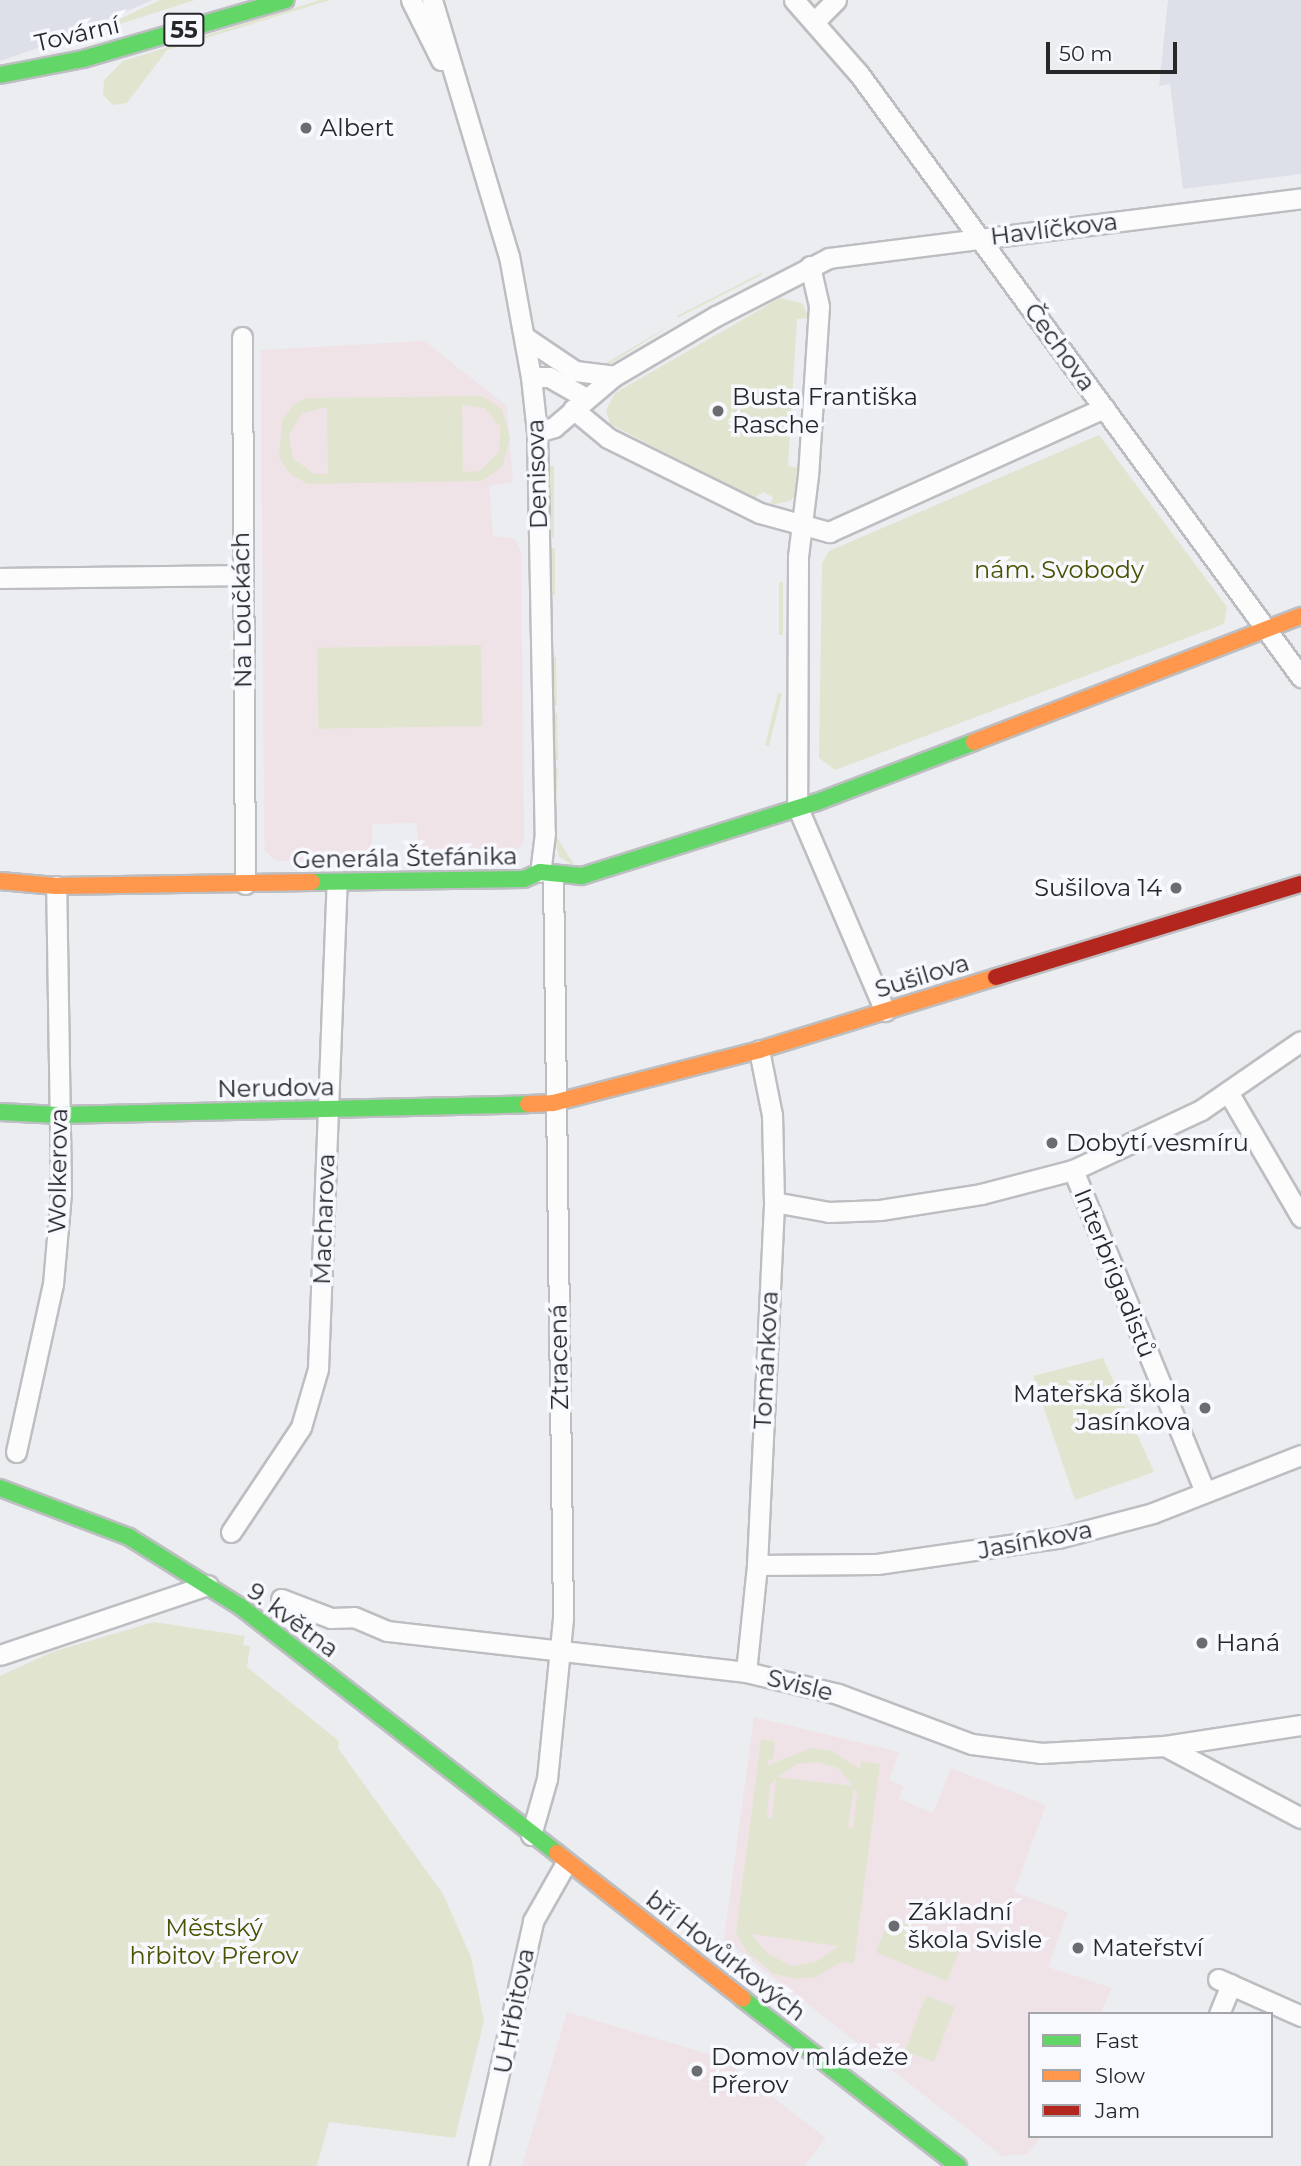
<!DOCTYPE html>
<html>
<head>
<meta charset="utf-8">
<style>
  body { margin:0 }
  #map { position:relative; width:1301px; height:2166px; overflow:hidden; background:#ebedf0; font-family:Montserrat,sans-serif }
  div>[style] { position:absolute }
  [style*='--x'] { left:calc(var(--x)*1px); top:calc(var(--y)*1px); width:calc(var(--w)*1px); rotate:calc(var(--a)*1deg) }
  .built>* { inset:0; background:#dde0e9 }
  .education>* { inset:0; background:#f0e3e7 }
  .green>* { inset:0; background:#e1e5d0; transform-origin:0 0 }
  .roads { filter:drop-shadow(2px 0 #bdbec1) drop-shadow(-2px 0 #bdbec1) drop-shadow(0 2px #bdbec1) drop-shadow(0 -2px #bdbec1) }
  .street>* { height:19px; margin:-9.5px; padding:0 9.5px; transform-origin:9.5px; border-radius:9.5px; background:#fcfcfd }
  .fast>* { height:16px; margin:-8px; padding:0 8px; transform-origin:8px; border-radius:8px; background:#63d668 }
  .slow>* { height:16px; margin:-8px; padding:0 8px; transform-origin:8px; border-radius:8px; background:#ff974d }
  .jam>* { height:16px; margin:-8px; padding:0 8px; transform-origin:8px; border-radius:8px; background:#b3261e }
  .dots>* { width:19px; height:19px; translate:-50% -50%; box-sizing:border-box; border:4px solid #f7f9ff; border-radius:50% }
  span { translate:-50% -50%; white-space:nowrap; text-align:center; line-height:1.15; -webkit-text-stroke:7px #f7f9ff; paint-order:stroke }
  .shield-label span { padding:2px 5px; background:#f7f9ff; border:2px solid; border-radius:5px; -webkit-text-stroke-width:0 }
  .shield-label { font-size:23px; color:#262729; font-weight:700 }
  .street-label { font-size:24px; color:#262729 }
  .poi-label { font-size:24px; color:#262729 }
  .left { translate:0 -50%; text-align:left }
  .right { translate:-100% -50%; text-align:right }
  .park-label { font-size:24px; color:#4a5200 }
  .legend { position:absolute; left:1028px; top:2012px; width:245px; height:126px; box-sizing:border-box; background:#f7f9ff; border:2px solid #a3a5a9; margin:0; padding:9px 12px; list-style:none; font-size:21px; color:#262729 }
  .legend li { display:flex; align-items:center; gap:14px; height:35px }
  .legend b { width:35px; border:2px solid #a3a5a9 }
  .scale { position:absolute; left:1046px; top:42px; width:131px; height:32px; box-sizing:border-box; border:4px solid #262729; border-top:0; padding-left:9px; font-size:21px; line-height:24px; white-space:nowrap; color:#262729; -webkit-text-stroke:5px #f7f9ff; paint-order:stroke }
</style>
</head>
<body>
<div id="map">
  <div class="built">
    <div style="clip-path:polygon(0 0,152px 0,67px 38px,0 61px)"></div>
    <div style="clip-path:polygon(1168px 0,1301px 0,1301px 174px,1183px 189px,1170px 84px,1159px 86px)"></div>
  </div>
  <div class="education">
    <div style="clip-path:polygon(424px 341px,507px 406px,513px 482px,489px 486px,493px 536px,515px 539px,521px 550px,524px 842px,511px 857px,436px 859px,420px 851px,416px 823px,372px 824px,372px 843px,361px 860px,277px 861px,265px 851px,264px 835px,261px 350px)"></div>
    <div style="clip-path:polygon(754px 1717px,899px 1752px,889px 1780px,904px 1786px,899px 1799px,933px 1813px,951px 1768px,1046px 1805px,1014px 1892px,1068px 1912px,1048px 1967px,1112px 1988px,1100px 2014px,1030px 2014px,1030px 2136px,1042px 2136px,1028px 2154px,1002px 2156px,724px 1939px)"></div>
    <div style="clip-path:polygon(567px 2012px,722px 2058px,826px 2138px,804px 2166px,522px 2166px)"></div>
  </div>
  <div class="green">
    <div style="clip-path:polygon(160px 0,195px 0,92px 33px,92px 32px)"></div>
    <div style="clip-path:polygon(320px 0,330px 0,167px 50px,127px 103px,113px 105px,103px 95px,104px 80px,123px 61px)"></div>
    <div style="left:761px;top:273px;width:2px;height:95px;rotate:63deg"></div>
    <div style="clip-path:polygon(780px 298px,802px 303px,809px 318px,797px 319px,788px 466px,800px 468px,796px 495px,790px 501px,770px 505px,773px 497px,763px 492px,753px 499px,610px 424px,606px 410px,615px 393px)"></div>
    <div style="clip-path:polygon(674px 323px,610px 364px,599px 365px,606px 363px)"></div>
    <div style="clip-path:polygon(evenodd,482px 396px,502px 409px,510px 439px,502px 467px,482px 481px,308px 484px,291px 475px,279px 458px,282px 420px,294px 404px,307px 398px,482px 396px,462px 405px,485px 408px,500px 427px,499px 452px,480px 471px,463px 472px,462px 405px,482px 396px,327px 407px,328px 474px,315px 474px,293px 459px,289px 435px,302px 413px,327px 407px)"></div>
    <div style="clip-path:polygon(1099px 435px,1227px 607px,1224px 624px,835px 770px,819px 758px,822px 563px,829px 551px)"></div>
    <div style="clip-path:polygon(549px 466px,554px 466px,554px 538px,550px 538px)"></div>
    <div style="left:550px;top:548px;width:5px;height:47px"></div>
    <div style="left:779px;top:582px;width:4px;height:53px"></div>
    <div style="left:481px;top:645px;width:81px;height:164px;rotate:89deg"></div>
    <div style="clip-path:polygon(551px 657px,556px 657px,557px 705px,553px 705px)"></div>
    <div style="left:778px;top:693px;width:4px;height:54px;rotate:14deg"></div>
    <div style="clip-path:polygon(553px 713px,557px 713px,558px 760px,553px 760px)"></div>
    <div style="clip-path:polygon(553px 768px,558px 768px,555px 828px,554px 828px)"></div>
    <div style="clip-path:polygon(554px 837px,558px 839px,575px 866px,559px 857px)"></div>
    <div style="clip-path:polygon(1103px 1358px,1154px 1472px,1075px 1500px,1033px 1376px)"></div>
    <div style="clip-path:polygon(154px 1622px,245px 1636px,243px 1645px,250px 1646px,247px 1667px,339px 1741px,338px 1748px,443px 1894px,471px 1957px,484px 2021px,455px 2138px,329px 2122px,317px 2166px,0 2166px,0 1676px,52px 1652px)"></div>
    <div style="clip-path:polygon(evenodd,761px 1740px,775px 1741px,773px 1760px,768px 1759px,768px 1765px,811px 1748px,832px 1751px,860px 1769px,861px 1761px,880px 1764px,854px 1963px,841px 1962px,816px 1977px,796px 1979px,774px 1974px,747px 1952px,736px 1932px,761px 1740px,817px 1762px,838px 1768px,853px 1786px,777px 1777px,797px 1764px,817px 1762px,761px 1740px,776px 1778px,772px 1818px,767px 1818px,770px 1785px,776px 1778px,761px 1740px,854px 1787px,857px 1796px,853px 1828px,848px 1827px,854px 1787px,761px 1740px,752px 1935px,752px 1934px,838px 1946px,818px 1961px,791px 1966px,767px 1953px,752px 1935px)"></div>
    <div style="left:890px;top:1917px;width:77px;height:38px;rotate:22deg"></div>
    <div style="left:926px;top:1996px;width:31px;height:59px;rotate:21deg"></div>
  </div>
  <div class="roads">
    <div class="street">
      <div style="--x:411;--y:0;--w:67;--a:63.4"></div>
      <div style="--x:432;--y:0;--w:267;--a:73.3"></div>
      <div style="--x:509;--y:256;--w:123;--a:79.7"></div>
      <div style="--x:531;--y:377;--w:55;--a:83.8"></div>
      <div style="--x:537;--y:432;--w:401;--a:88.9"></div>
      <div style="--x:545;--y:833;--w:39;--a:97"></div>
      <div style="--x:794;--y:0;--w:98;--a:48.7"></div>
      <div style="--x:859;--y:74;--w:748;--a:53.76"></div>
      <div style="--x:814;--y:22;--w:31;--a:-45"></div>
      <div style="--x:810;--y:266;--w:41;--a:77.3"></div>
      <div style="--x:819;--y:306;--w:169;--a:93.7"></div>
      <div style="--x:808;--y:475;--w:83;--a:97"></div>
      <div style="--x:798;--y:557;--w:249;--a:90.2"></div>
      <div style="--x:797;--y:806;--w:223;--a:66.8"></div>
      <div style="--x:242;--y:337;--w:547;--a:89.69"></div>
      <div style="--x:526;--y:338;--w:59;--a:34"></div>
      <div style="--x:575;--y:371;--w:39;--a:7"></div>
      <div style="--x:531;--y:377;--w:18;--a:0"></div>
      <div style="--x:549;--y:377;--w:43;--a:29.6"></div>
      <div style="--x:573;--y:409;--w:45;--a:39.6"></div>
      <div style="--x:608;--y:438;--w:169;--a:26.3"></div>
      <div style="--x:760;--y:513;--w:72;--a:15.4"></div>
      <div style="--x:829;--y:532;--w:302;--a:-24.3"></div>
      <div style="--x:537;--y:432;--w:18;--a:-16"></div>
      <div style="--x:554;--y:427;--w:79;--a:-40.4"></div>
      <div style="--x:614;--y:376;--w:118;--a:-30.5"></div>
      <div style="--x:716;--y:316;--w:127;--a:-27.2"></div>
      <div style="--x:829;--y:258;--w:476;--a:-7.2"></div>
      <div style="--x:0;--y:578;--w:241;--a:-0.7"></div>
      <div style="--x:1228;--y:1092;--w:145;--a:59.7"></div>
      <div style="--x:1073;--y:1170;--w:348;--a:67.7"></div>
      <div style="--x:774;--y:1202;--w:56;--a:10.3"></div>
      <div style="--x:829;--y:1212;--w:51;--a:-2.2"></div>
      <div style="--x:880;--y:1210;--w:102;--a:-9"></div>
      <div style="--x:981;--y:1194;--w:95;--a:-14.6"></div>
      <div style="--x:1073;--y:1170;--w:141;--a:-25.1"></div>
      <div style="--x:1201;--y:1110;--w:121;--a:-34.6"></div>
      <div style="--x:16;--y:1452;--w:172;--a:-77.6"></div>
      <div style="--x:53;--y:1284;--w:91;--a:-85"></div>
      <div style="--x:61;--y:1193;--w:307;--a:-90.9"></div>
      <div style="--x:231;--y:1532;--w:126;--a:-56.3"></div>
      <div style="--x:301;--y:1427;--w:60;--a:-73.7"></div>
      <div style="--x:318;--y:1369;--w:486;--a:-87.8"></div>
      <div style="--x:757;--y:1565;--w:120;--a:-0.5"></div>
      <div style="--x:877;--y:1564;--w:183;--a:-8.2"></div>
      <div style="--x:1058;--y:1538;--w:98;--a:-14.7"></div>
      <div style="--x:1153;--y:1513;--w:159;--a:-21.4"></div>
      <div style="--x:281;--y:1599;--w:53;--a:20.8"></div>
      <div style="--x:331;--y:1618;--w:23;--a:-2"></div>
      <div style="--x:354;--y:1617;--w:36;--a:23"></div>
      <div style="--x:387;--y:1631;--w:361;--a:6.5"></div>
      <div style="--x:746;--y:1672;--w:95;--a:13.4"></div>
      <div style="--x:838;--y:1694;--w:143;--a:20.5"></div>
      <div style="--x:972;--y:1744;--w:70;--a:7.4"></div>
      <div style="--x:1041;--y:1753;--w:124;--a:-3.2"></div>
      <div style="--x:1165;--y:1746;--w:138;--a:-8.8"></div>
      <div style="--x:0;--y:1655;--w:219;--a:-18.6"></div>
      <div style="--x:746;--y:1672;--w:108;--a:-84.1"></div>
      <div style="--x:757;--y:1565;--w:363;--a:-87.3"></div>
      <div style="--x:774;--y:1202;--w:87;--a:-91.3"></div>
      <div style="--x:772;--y:1115;--w:66;--a:-101.3"></div>
      <div style="--x:1165;--y:1746;--w:154;--a:27.9"></div>
      <div style="--x:531;--y:1835;--w:58;--a:-74.1"></div>
      <div style="--x:547;--y:1779;--w:162;--a:-84.3"></div>
      <div style="--x:563;--y:1618;--w:742;--a:-90.77"></div>
      <div style="--x:1218;--y:1979;--w:91;--a:24"></div>
      <div style="--x:1219;--y:2014;--w:32;--a:-68"></div>
      <div style="--x:478;--y:2166;--w:251;--a:-77.3"></div>
      <div style="--x:533;--y:1921;--w:67;--a:-60.4"></div>
    </div>
    <div class="fast">
      <div style="--x:0;--y:75;--w:85;--a:-10.9"></div>
      <div style="--x:83;--y:59;--w:211;--a:-16.2"></div>
      <div style="--x:312;--y:882;--w:212;--a:-0.8"></div>
      <div style="--x:524;--y:879;--w:17;--a:-24"></div>
      <div style="--x:540;--y:872;--w:42;--a:5.4"></div>
      <div style="--x:582;--y:876;--w:246;--a:-17.5"></div>
      <div style="--x:817;--y:802;--w:168;--a:-20.9"></div>
      <div style="--x:0;--y:1112;--w:59;--a:2.9"></div>
      <div style="--x:59;--y:1115;--w:469;--a:-1.3"></div>
      <div style="--x:0;--y:1488;--w:138;--a:20.8"></div>
      <div style="--x:129;--y:1537;--w:132;--a:32"></div>
      <div style="--x:241;--y:1607;--w:400;--a:37.9"></div>
      <div style="--x:743;--y:1999;--w:272;--a:37.8"></div>
    </div>
    <div class="slow">
      <div style="--x:974;--y:742;--w:350;--a:-21.1"></div>
      <div style="--x:0;--y:881;--w:56;--a:5.1"></div>
      <div style="--x:56;--y:886;--w:256;--a:-0.9"></div>
      <div style="--x:528;--y:1104;--w:25;--a:-2"></div>
      <div style="--x:553;--y:1103;--w:213;--a:-14.4"></div>
      <div style="--x:759;--y:1050;--w:248;--a:-17.1"></div>
      <div style="--x:557;--y:1853;--w:236;--a:38.1"></div>
    </div>
    <div class="jam">
      <div style="--x:996;--y:977;--w:319;--a:-17"></div>
    </div>
  </div>
  <div class="dots">
    <div style="left:306px;top:128px;background:#6b6c6f"></div>
    <div style="left:718px;top:411px;background:#6b6c6f"></div>
    <div style="left:1176px;top:888px;background:#6b6c6f"></div>
    <div style="left:1052px;top:1143px;background:#6b6c6f"></div>
    <div style="left:1205px;top:1408px;background:#6b6c6f"></div>
    <div style="left:1202px;top:1643px;background:#6b6c6f"></div>
    <div style="left:894px;top:1926px;background:#6b6c6f"></div>
    <div style="left:1078px;top:1948px;background:#6b6c6f"></div>
    <div style="left:697px;top:2071px;background:#6b6c6f"></div>
  </div>
  <div class="shield-label">
    <span style="left:184px;top:30px">55</span>
  </div>
  <div class="street-label">
    <span style="left:77px;top:34px;rotate:-13deg">Tovární</span>
    <span style="left:1054px;top:229px;rotate:-7deg">Havlíčkova</span>
    <span style="left:1060px;top:347px;rotate:54deg">Čechova</span>
    <span style="left:537px;top:474px;rotate:-92deg">Denisova</span>
    <span style="left:242px;top:610px;rotate:-91deg">Na Loučkách</span>
    <span style="left:405px;top:858px;rotate:-1deg">Generála Štefánika</span>
    <span style="left:922px;top:976px;rotate:-17deg">Sušilova</span>
    <span style="left:276px;top:1088px;rotate:-1deg">Nerudova</span>
    <span style="left:58px;top:1171px;rotate:-89deg">Wolkerova</span>
    <span style="left:324px;top:1219px;rotate:-88deg">Macharova</span>
    <span style="left:1115px;top:1273px;rotate:68deg">Interbrigadistů</span>
    <span style="left:559px;top:1357px;rotate:-91deg">Ztracená</span>
    <span style="left:766px;top:1360px;rotate:-87deg">Tománkova</span>
    <span style="left:1035px;top:1540px;rotate:-11deg">Jasínkova</span>
    <span style="left:293px;top:1620px;rotate:37deg">9. května</span>
    <span style="left:800px;top:1685px;rotate:14deg">Svisle</span>
    <span style="left:726px;top:1956px;rotate:38deg">bří Hovůrkových</span>
    <span style="left:514px;top:2011px;rotate:-79deg">U Hřbitova</span>
  </div>
  <div class="poi-label">
    <span class="left" style="left:320px;top:128px">Albert</span>
    <span class="left" style="left:732px;top:411px">Busta Františka<br>Rasche</span>
    <span class="right" style="left:1162px;top:888px">Sušilova 14</span>
    <span class="left" style="left:1066px;top:1143px">Dobytí vesmíru</span>
    <span class="right" style="left:1191px;top:1408px">Mateřská škola<br>Jasínkova</span>
    <span class="left" style="left:1216px;top:1643px">Haná</span>
    <span class="left" style="left:908px;top:1926px">Základní<br>škola Svisle</span>
    <span class="left" style="left:1092px;top:1948px">Mateřství</span>
    <span class="left" style="left:711px;top:2071px">Domov mládeže<br>Přerov</span>
  </div>
  <div class="park-label">
    <span style="left:1059px;top:570px">nám. Svobody</span>
    <span style="left:214px;top:1942px">Městský<br>hřbitov Přerov</span>
  </div>
  <ul class="legend">
  <li><b style="height:9px;background:#63d668"></b>Fast</li>
  <li><b style="height:9px;background:#ff974d"></b>Slow</li>
  <li><b style="height:9px;background:#b3261e"></b>Jam</li>
  </ul>
  <div class="scale">50 m</div>
</div>
</body>
</html>
